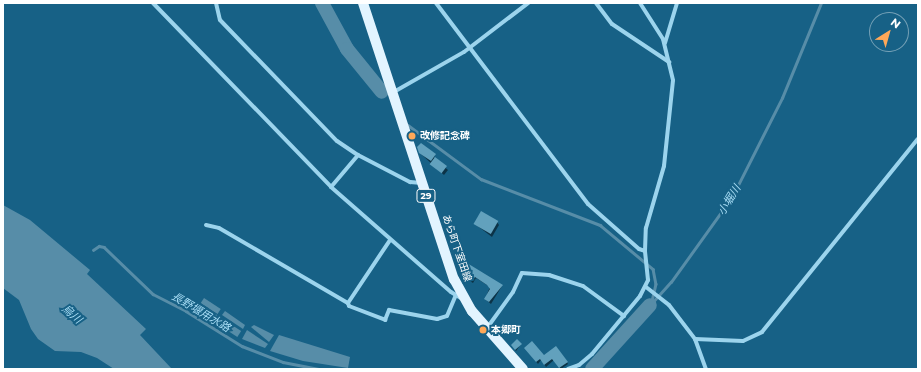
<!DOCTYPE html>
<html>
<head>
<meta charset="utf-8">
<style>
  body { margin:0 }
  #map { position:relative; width:921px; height:372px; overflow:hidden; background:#176186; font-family:Montserrat,"Noto Sans JP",sans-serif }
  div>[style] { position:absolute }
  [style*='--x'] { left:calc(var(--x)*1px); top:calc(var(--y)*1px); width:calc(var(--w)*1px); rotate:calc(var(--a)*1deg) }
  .water>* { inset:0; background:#578da8; transform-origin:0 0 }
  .shadow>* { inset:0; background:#0007 }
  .stream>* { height:2.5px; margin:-1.25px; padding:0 1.25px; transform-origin:1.25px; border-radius:1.25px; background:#578da8 }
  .river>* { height:14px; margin:-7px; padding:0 7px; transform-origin:7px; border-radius:7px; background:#578da8 }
  .building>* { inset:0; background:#62a1bd; transform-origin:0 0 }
  .street>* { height:4px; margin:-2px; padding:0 2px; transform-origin:2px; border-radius:2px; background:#9cd4ed }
  .primary>* { height:10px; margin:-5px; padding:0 5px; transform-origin:5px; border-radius:5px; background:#e2f4ff }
  .dots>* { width:11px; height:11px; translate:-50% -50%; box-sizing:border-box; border:2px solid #176186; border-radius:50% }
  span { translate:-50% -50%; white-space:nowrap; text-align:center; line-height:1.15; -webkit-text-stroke:4px #176186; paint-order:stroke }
  .shield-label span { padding:1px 3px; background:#176186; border:1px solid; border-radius:3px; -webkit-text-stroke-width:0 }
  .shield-label { font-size:9px; color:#fff; font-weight:700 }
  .poi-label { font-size:10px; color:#fff; font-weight:700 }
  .left { translate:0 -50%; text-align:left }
  .street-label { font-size:10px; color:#fff }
  .water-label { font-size:11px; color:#a8ddf5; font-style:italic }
  .frame { position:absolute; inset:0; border:4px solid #fff; pointer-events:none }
  .north { position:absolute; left:869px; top:12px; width:40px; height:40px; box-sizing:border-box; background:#176186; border:1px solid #74a0b6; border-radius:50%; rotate:37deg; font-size:11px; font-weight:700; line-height:16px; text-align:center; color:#fff }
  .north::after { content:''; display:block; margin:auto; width:14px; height:18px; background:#ffa858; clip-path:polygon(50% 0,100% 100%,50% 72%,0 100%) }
</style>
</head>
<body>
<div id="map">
  <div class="water">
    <div style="clip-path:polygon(3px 205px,30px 220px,90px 270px,87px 274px,146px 329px,140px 335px,172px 369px,114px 369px,97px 358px,81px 352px,55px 351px,38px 339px,31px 329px,19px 300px,3px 288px)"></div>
    <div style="left:204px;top:298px;width:20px;height:6px;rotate:33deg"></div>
    <div style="clip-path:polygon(202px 305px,217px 315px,213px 321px,198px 312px,198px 306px)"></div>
    <div style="clip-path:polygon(225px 311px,245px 325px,243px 329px,222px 315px)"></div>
    <div style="left:221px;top:318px;width:24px;height:7px;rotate:33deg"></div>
    <div style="clip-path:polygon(254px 325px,274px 335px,269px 342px,251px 327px)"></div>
    <div style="clip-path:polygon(247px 330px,268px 344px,265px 348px,242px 339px)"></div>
    <div style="clip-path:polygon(279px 335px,350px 357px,348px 368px,303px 361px,270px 351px)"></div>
  </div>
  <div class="shadow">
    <div style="clip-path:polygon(421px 154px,435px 155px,434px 158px,448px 170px,444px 175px)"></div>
    <div style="clip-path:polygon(497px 222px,499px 225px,492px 237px,475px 224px)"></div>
    <div style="clip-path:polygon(467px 264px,502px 286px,491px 304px,485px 299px,490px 287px,476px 278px,473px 283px,462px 276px)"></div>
    <div style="clip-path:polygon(521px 344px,516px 351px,513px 347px)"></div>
    <div style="clip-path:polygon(527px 350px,567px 362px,568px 364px,561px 369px,554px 360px,546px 367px,541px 360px,538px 364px)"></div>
  </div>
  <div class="stream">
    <div style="--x:408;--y:125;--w:91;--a:36.5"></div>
    <div style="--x:481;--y:179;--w:128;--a:21.1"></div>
    <div style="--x:600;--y:225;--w:69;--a:39.7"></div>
    <div style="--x:653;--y:269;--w:15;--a:79"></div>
    <div style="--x:656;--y:284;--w:22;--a:103"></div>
    <div style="--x:93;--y:250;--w:7;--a:-34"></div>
    <div style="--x:99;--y:246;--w:5;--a:11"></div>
    <div style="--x:104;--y:247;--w:68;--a:43.8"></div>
    <div style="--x:153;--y:294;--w:37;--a:27"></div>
    <div style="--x:186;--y:311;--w:66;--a:32"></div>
    <div style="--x:242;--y:346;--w:44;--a:21.3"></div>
    <div style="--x:283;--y:362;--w:36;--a:11"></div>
    <div style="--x:650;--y:305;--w:31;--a:-48"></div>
    <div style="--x:671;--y:282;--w:105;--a:-54.3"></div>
    <div style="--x:732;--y:197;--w:111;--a:-63.2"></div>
    <div style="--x:782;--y:98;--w:103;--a:-67.7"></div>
  </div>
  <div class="river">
    <div style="--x:322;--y:3;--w:52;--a:61.5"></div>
    <div style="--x:347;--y:49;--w:55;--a:50.9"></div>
    <div style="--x:592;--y:369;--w:86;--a:-47.8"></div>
  </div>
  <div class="building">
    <div style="clip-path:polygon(421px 143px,436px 154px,431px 161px,419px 153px,417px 147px)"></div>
    <div style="left:435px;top:157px;width:15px;height:9px;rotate:37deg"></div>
    <div style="left:481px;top:211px;width:20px;height:15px;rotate:30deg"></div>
    <div style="clip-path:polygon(467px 263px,503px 285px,489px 302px,484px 299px,490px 289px,487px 285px,475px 277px,472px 281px,460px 274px)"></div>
    <div style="clip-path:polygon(517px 339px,522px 344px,515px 350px,511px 345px)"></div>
    <div style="clip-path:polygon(532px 341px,544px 355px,556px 346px,568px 362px,559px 368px,552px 359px,544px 365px,540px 359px,536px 362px,524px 348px)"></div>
  </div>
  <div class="street">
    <div style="--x:153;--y:3;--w:256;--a:45.9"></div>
    <div style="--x:331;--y:187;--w:159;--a:41.2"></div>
    <div style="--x:451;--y:292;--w:12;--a:31"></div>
    <div style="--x:216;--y:3;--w:17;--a:77"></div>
    <div style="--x:220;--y:20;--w:168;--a:46"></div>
    <div style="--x:337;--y:141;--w:25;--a:34"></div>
    <div style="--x:358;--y:155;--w:59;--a:27.4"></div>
    <div style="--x:410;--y:182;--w:12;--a:5"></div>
    <div style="--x:436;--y:3;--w:252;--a:52.9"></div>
    <div style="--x:588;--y:204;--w:68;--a:41.4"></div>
    <div style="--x:639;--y:249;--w:6;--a:18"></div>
    <div style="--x:596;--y:3;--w:26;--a:53"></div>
    <div style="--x:612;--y:24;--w:69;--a:33.7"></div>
    <div style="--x:665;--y:43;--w:42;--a:-73.3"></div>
    <div style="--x:392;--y:93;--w:83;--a:-29.7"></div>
    <div style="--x:464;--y:52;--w:81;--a:-37.4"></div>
    <div style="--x:331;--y:187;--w:42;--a:-49.8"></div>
    <div style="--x:206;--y:225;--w:13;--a:13"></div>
    <div style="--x:219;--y:228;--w:149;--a:30.2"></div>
    <div style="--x:348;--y:303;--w:76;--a:-56.3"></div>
    <div style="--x:646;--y:287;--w:29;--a:38"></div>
    <div style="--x:669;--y:305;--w:43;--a:52.6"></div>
    <div style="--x:695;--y:339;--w:32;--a:70"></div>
    <div style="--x:348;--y:303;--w:3;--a:72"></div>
    <div style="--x:349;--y:306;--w:39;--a:21"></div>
    <div style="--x:385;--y:320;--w:11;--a:-68"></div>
    <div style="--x:389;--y:310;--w:49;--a:10.6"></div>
    <div style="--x:437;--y:319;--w:10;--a:-17"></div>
    <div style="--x:447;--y:316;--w:23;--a:-67"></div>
    <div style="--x:487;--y:328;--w:44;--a:-54.2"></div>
    <div style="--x:513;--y:292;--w:21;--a:-65"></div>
    <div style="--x:522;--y:273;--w:27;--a:4"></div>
    <div style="--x:549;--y:275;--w:36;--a:18"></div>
    <div style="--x:583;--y:286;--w:51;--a:36.2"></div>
    <div style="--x:695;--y:339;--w:48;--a:2.4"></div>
    <div style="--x:743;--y:341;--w:21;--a:-25"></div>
    <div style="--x:762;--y:332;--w:248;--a:-51.1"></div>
    <div style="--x:568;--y:369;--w:12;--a:-20"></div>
    <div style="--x:579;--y:365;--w:17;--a:-40"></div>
    <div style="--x:592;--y:354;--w:75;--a:-50.4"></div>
    <div style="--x:640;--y:296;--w:18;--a:-63"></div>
    <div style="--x:648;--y:280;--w:29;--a:-96"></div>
    <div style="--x:645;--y:251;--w:23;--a:-88"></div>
    <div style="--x:646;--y:228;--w:65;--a:-73.8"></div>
    <div style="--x:664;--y:166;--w:86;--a:-84"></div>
    <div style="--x:673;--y:80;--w:42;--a:-103.7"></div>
    <div style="--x:663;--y:39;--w:43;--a:-122.6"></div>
  </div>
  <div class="primary">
    <div style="--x:363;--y:3;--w:291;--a:71.8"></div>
    <div style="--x:454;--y:279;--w:37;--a:61"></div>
    <div style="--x:472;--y:311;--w:77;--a:48.7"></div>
  </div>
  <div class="dots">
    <div style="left:412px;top:136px;background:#ffa858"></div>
    <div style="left:483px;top:330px;background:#ffa858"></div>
  </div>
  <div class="shield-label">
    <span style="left:426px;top:196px">29</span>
  </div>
  <div class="poi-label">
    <span class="left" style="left:420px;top:136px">改修記念碑</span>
    <span class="left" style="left:491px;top:330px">本郷町</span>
  </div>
  <div class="street-label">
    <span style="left:457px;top:248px;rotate:71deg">あら町下室田線</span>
  </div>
  <div class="water-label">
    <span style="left:729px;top:200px;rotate:-58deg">小堀川</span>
    <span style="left:201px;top:312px;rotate:31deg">長野堰用水路</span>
    <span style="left:72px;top:314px;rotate:41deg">烏川</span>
  </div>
  <div class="frame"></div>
  <div class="north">N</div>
</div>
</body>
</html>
